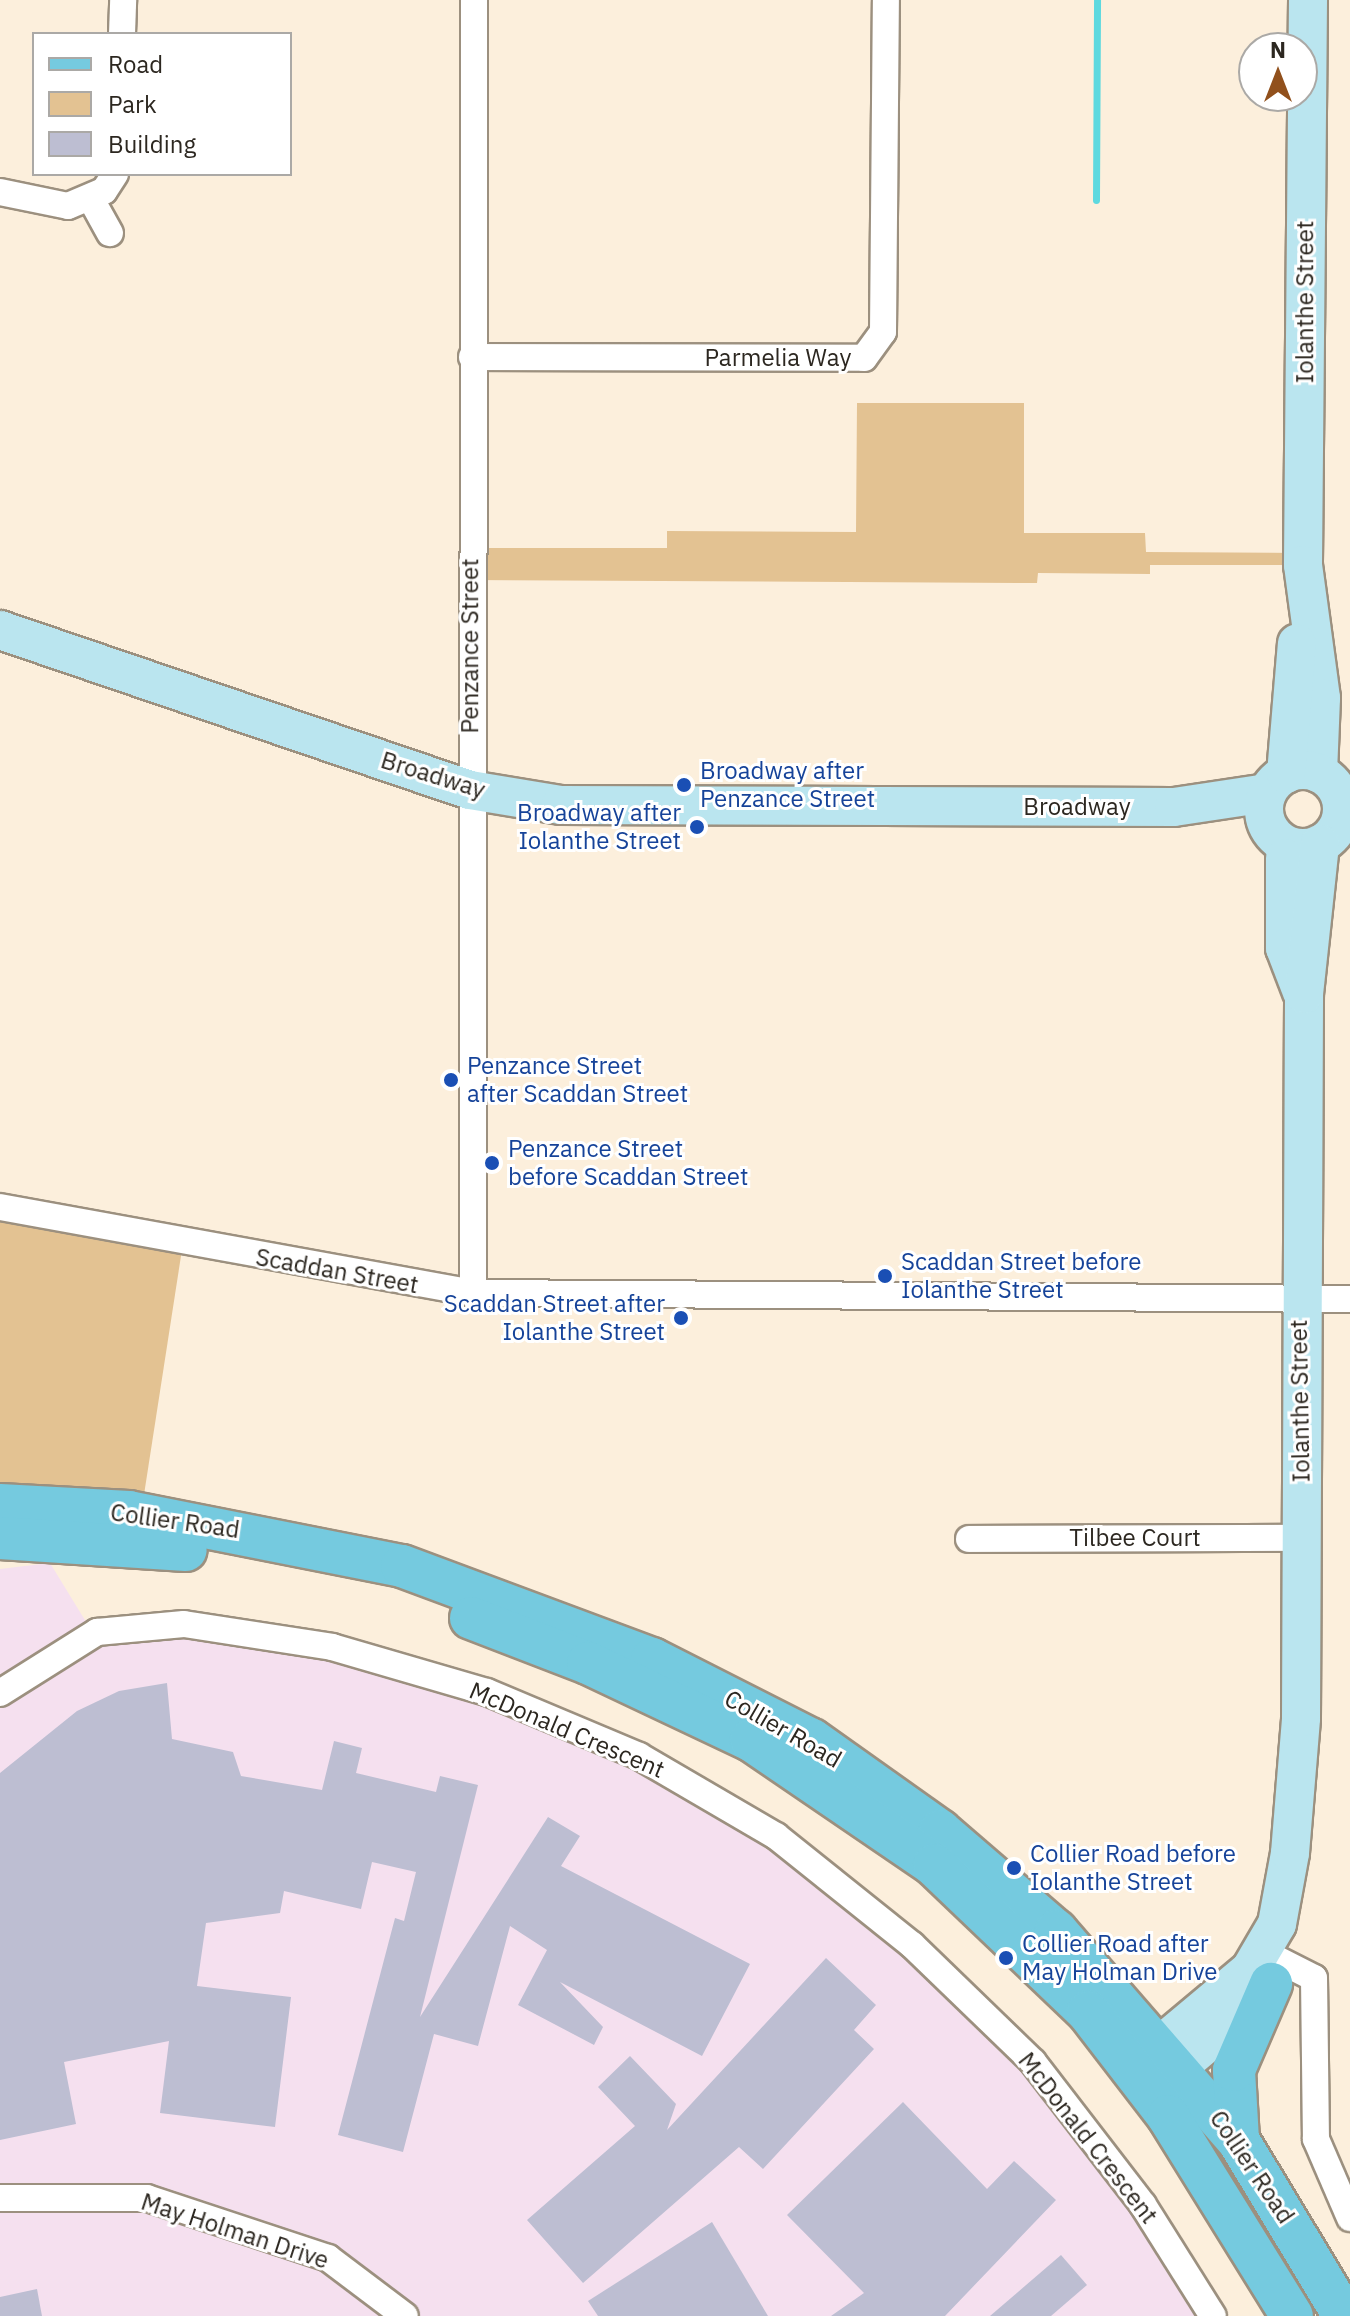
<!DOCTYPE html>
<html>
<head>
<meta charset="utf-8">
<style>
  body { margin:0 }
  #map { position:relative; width:1350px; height:2316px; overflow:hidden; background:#fcefdc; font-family:"IBM Plex Sans",sans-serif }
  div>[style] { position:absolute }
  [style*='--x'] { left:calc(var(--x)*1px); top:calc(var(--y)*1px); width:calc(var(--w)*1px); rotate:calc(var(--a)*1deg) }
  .industrial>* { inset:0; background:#f5e0ef }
  .green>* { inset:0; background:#e3c292 }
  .stream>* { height:7px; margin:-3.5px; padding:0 3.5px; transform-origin:3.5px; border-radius:3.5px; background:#5ed9df }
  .building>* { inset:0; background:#bdbed2 }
  .roads { filter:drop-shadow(2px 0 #9c907f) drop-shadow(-2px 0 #9c907f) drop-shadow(0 2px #9c907f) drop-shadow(0 -2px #9c907f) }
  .street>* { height:26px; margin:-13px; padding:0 13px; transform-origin:13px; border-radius:13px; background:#fff }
  .secondary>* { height:38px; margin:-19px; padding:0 19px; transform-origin:19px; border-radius:19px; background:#bae5ef }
  .secondary>.ring { margin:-19px; padding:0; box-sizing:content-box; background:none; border:38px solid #bae5ef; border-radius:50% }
  .primary>* { height:42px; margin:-21px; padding:0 21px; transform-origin:21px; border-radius:21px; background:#75cadf }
  .dots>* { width:22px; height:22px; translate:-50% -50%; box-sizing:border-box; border:4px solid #fff; border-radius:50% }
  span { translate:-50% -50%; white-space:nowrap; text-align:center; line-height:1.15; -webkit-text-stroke:6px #fff; paint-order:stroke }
  .street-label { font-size:24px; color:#2c2720 }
  .transit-label { font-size:24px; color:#164399 }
  .left { translate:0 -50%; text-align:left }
  .right { translate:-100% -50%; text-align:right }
  .legend { position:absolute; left:32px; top:32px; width:260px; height:144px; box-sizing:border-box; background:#fff; border:2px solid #aba9a6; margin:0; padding:10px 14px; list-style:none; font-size:24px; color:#2c2720 }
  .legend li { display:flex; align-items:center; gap:16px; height:40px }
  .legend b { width:40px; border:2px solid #aba9a6 }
  .north { position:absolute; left:1238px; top:32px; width:80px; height:80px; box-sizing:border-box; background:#fff; border:2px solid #aba9a6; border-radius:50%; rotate:0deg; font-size:22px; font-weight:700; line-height:32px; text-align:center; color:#2c2720 }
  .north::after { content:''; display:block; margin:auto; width:28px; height:36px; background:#91501c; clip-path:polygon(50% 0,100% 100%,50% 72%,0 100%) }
</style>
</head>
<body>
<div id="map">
  <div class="industrial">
    <div style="clip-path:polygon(50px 1563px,91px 1630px,188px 1624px,490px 1694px,792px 1846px,1039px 2062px,1214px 2316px,0 2316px,0 1569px)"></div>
  </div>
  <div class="green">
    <div style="clip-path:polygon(857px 403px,1024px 403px,1024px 533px,1145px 533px,1146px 552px,1303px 553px,1303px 565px,1150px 565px,1150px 574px,1038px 573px,1037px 583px,471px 580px,471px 548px,667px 548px,667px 531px,856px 532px)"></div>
    <div style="clip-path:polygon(0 1207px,183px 1243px,141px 1514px,0 1505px)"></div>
  </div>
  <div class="stream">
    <div style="--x:1096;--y:200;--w:200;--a:-89.7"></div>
  </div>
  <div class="building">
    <div style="clip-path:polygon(167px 1683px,172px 1739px,233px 1752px,241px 1776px,322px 1790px,334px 1741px,362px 1748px,356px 1773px,436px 1792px,440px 1776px,478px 1785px,420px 2017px,548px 1817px,580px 1836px,561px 1866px,750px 1964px,702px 2056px,560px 1982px,603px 2027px,594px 2045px,518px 2005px,547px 1950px,510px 1926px,478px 2046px,434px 2034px,403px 2152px,338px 2135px,395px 1918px,404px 1921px,416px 1872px,372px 1862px,361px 1909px,284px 1891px,280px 1913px,206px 1923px,197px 1986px,291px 1997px,275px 2127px,160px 2113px,169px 2041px,64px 2062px,76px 2124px,0 2140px,0 1773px,77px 1711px,119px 1691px)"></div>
    <div style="clip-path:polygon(826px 1958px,876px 2005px,854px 2030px,874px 2049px,763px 2169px,739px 2147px,583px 2283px,527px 2220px,635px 2126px,598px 2087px,630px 2056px,676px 2104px,667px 2130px)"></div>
    <div style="clip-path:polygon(903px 2102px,987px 2189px,1014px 2161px,1056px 2200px,945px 2316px,831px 2316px,864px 2293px,787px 2215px)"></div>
    <div style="clip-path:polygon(712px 2222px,768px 2316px,598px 2316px,588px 2301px)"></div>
    <div style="clip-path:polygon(1061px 2255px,1087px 2285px,1051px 2316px,990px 2316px)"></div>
    <div style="clip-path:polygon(37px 2289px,42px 2316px,0 2316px,0 2297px)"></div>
  </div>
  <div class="roads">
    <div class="street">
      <div style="--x:122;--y:34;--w:34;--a:-88"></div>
      <div style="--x:0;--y:192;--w:69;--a:11.6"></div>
      <div style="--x:68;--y:206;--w:39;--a:-23"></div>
      <div style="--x:104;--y:191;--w:20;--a:-57"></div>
      <div style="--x:91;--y:199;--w:39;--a:61"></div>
      <div style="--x:472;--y:357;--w:392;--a:0.1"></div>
      <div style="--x:864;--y:358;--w:32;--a:-54"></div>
      <div style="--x:883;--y:332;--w:332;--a:-89.5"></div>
      <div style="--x:0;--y:1207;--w:481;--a:10.3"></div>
      <div style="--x:473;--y:1293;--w:877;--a:0.39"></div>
      <div style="--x:473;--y:1293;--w:1293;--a:-89.96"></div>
      <div style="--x:969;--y:1539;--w:332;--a:-0.2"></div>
      <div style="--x:0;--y:1693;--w:115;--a:-32.2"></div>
      <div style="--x:97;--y:1632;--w:87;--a:-5.3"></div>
      <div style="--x:184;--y:1624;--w:150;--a:8.8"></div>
      <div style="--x:332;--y:1647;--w:161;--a:16.2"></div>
      <div style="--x:487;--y:1692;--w:165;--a:22.8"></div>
      <div style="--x:639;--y:1756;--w:159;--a:30.3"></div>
      <div style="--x:776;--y:1836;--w:174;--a:38.7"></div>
      <div style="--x:912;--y:1945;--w:168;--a:44"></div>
      <div style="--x:1033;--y:2062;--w:180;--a:52.4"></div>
      <div style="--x:1143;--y:2205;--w:131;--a:57.8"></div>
      <div style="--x:1263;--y:1952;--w:57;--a:27"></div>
      <div style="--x:1314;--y:1978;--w:161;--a:89.3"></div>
      <div style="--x:1316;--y:2139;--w:86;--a:66.7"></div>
      <div style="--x:0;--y:2198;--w:147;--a:0"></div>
      <div style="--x:147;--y:2198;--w:191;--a:18.3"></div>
      <div style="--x:328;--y:2258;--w:96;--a:37"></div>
    </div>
    <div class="secondary">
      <div style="--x:1308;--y:0;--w:565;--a:90.51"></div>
      <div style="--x:1303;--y:565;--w:134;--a:82.3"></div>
      <div style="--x:1321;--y:698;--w:75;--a:92.3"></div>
      <div style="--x:0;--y:630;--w:496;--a:18.8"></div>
      <div style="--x:470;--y:790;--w:92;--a:9.4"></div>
      <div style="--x:561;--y:805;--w:613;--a:0.19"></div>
      <div style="--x:1174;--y:807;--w:94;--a:-8.6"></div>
      <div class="ring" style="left:1264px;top:770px;width:40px;height:40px"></div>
      <div style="--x:1286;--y:774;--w:131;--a:-85.2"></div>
      <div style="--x:1285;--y:858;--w:90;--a:90"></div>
      <div style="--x:1285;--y:948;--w:47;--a:68.9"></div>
      <div style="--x:1135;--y:2066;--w:150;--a:-39.9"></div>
      <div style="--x:1250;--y:1970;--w:53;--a:-59.6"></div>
      <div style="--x:1277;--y:1924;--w:72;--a:-79.6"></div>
      <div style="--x:1290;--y:1853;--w:135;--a:-85.3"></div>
      <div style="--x:1301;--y:1718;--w:724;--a:-89.76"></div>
      <div style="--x:1304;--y:994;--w:151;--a:-83.9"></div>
      <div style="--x:1154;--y:2088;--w:122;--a:-40.3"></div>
    </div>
    <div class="primary">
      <div style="--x:0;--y:1505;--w:129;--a:3.1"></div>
      <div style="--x:129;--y:1512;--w:278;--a:11.2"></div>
      <div style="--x:402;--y:1566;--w:267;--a:20.4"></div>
      <div style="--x:652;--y:1659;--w:179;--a:26.9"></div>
      <div style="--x:812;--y:1740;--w:157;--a:35.4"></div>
      <div style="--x:940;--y:1831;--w:153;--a:40.8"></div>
      <div style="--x:1056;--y:1931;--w:277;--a:49"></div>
      <div style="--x:1238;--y:2140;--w:205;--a:58.9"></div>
      <div style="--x:0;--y:1538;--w:186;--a:3.7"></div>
      <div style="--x:471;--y:1618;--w:125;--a:21"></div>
      <div style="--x:588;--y:1663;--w:180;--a:25.3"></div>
      <div style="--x:751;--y:1740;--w:222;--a:34.3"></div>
      <div style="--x:934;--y:1865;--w:213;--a:43.7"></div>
      <div style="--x:1088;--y:2012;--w:131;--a:52.4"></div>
      <div style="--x:1168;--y:2116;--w:235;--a:58.2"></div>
      <div style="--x:1238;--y:2140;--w:70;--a:-93.3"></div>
      <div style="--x:1234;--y:2070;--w:94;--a:-66.7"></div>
    </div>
  </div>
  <div class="dots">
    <div style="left:684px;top:785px;background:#1a4fb4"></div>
    <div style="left:697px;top:827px;background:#1a4fb4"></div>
    <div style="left:451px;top:1080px;background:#1a4fb4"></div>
    <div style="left:492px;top:1163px;background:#1a4fb4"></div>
    <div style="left:885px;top:1276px;background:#1a4fb4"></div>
    <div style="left:681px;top:1318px;background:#1a4fb4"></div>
    <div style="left:1014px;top:1868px;background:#1a4fb4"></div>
    <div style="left:1006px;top:1958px;background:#1a4fb4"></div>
  </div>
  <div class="street-label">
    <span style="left:1305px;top:302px;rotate:-90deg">Iolanthe Street</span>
    <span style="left:778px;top:358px">Parmelia Way</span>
    <span style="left:470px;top:646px;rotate:-90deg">Penzance Street</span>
    <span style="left:433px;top:775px;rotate:17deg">Broadway</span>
    <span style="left:1077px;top:807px">Broadway</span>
    <span style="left:337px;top:1271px;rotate:10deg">Scaddan Street</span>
    <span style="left:1300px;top:1401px;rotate:-91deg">Iolanthe Street</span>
    <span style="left:175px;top:1521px;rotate:8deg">Collier Road</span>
    <span style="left:1135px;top:1538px">Tilbee Court</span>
    <span style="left:783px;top:1729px;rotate:30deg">Collier Road</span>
    <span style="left:567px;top:1730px;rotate:23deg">McDonald Crescent</span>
    <span style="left:1088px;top:2138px;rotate:52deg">McDonald Crescent</span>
    <span style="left:1252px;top:2167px;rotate:56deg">Collier Road</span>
    <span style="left:235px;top:2231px;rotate:18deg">May Holman Drive</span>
  </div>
  <div class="transit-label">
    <span class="left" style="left:700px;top:785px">Broadway after<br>Penzance Street</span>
    <span class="right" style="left:681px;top:827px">Broadway after<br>Iolanthe Street</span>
    <span class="left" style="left:467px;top:1080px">Penzance Street<br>after Scaddan Street</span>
    <span class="left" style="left:508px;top:1163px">Penzance Street<br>before Scaddan Street</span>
    <span class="left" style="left:901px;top:1276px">Scaddan Street before<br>Iolanthe Street</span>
    <span class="right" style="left:665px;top:1318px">Scaddan Street after<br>Iolanthe Street</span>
    <span class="left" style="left:1030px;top:1868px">Collier Road before<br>Iolanthe Street</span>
    <span class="left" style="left:1022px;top:1958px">Collier Road after<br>May Holman Drive</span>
  </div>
  <ul class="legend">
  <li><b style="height:10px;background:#75cadf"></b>Road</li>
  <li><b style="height:22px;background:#e3c292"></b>Park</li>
  <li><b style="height:22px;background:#bdbed2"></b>Building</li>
  </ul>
  <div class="north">N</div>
</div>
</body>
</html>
